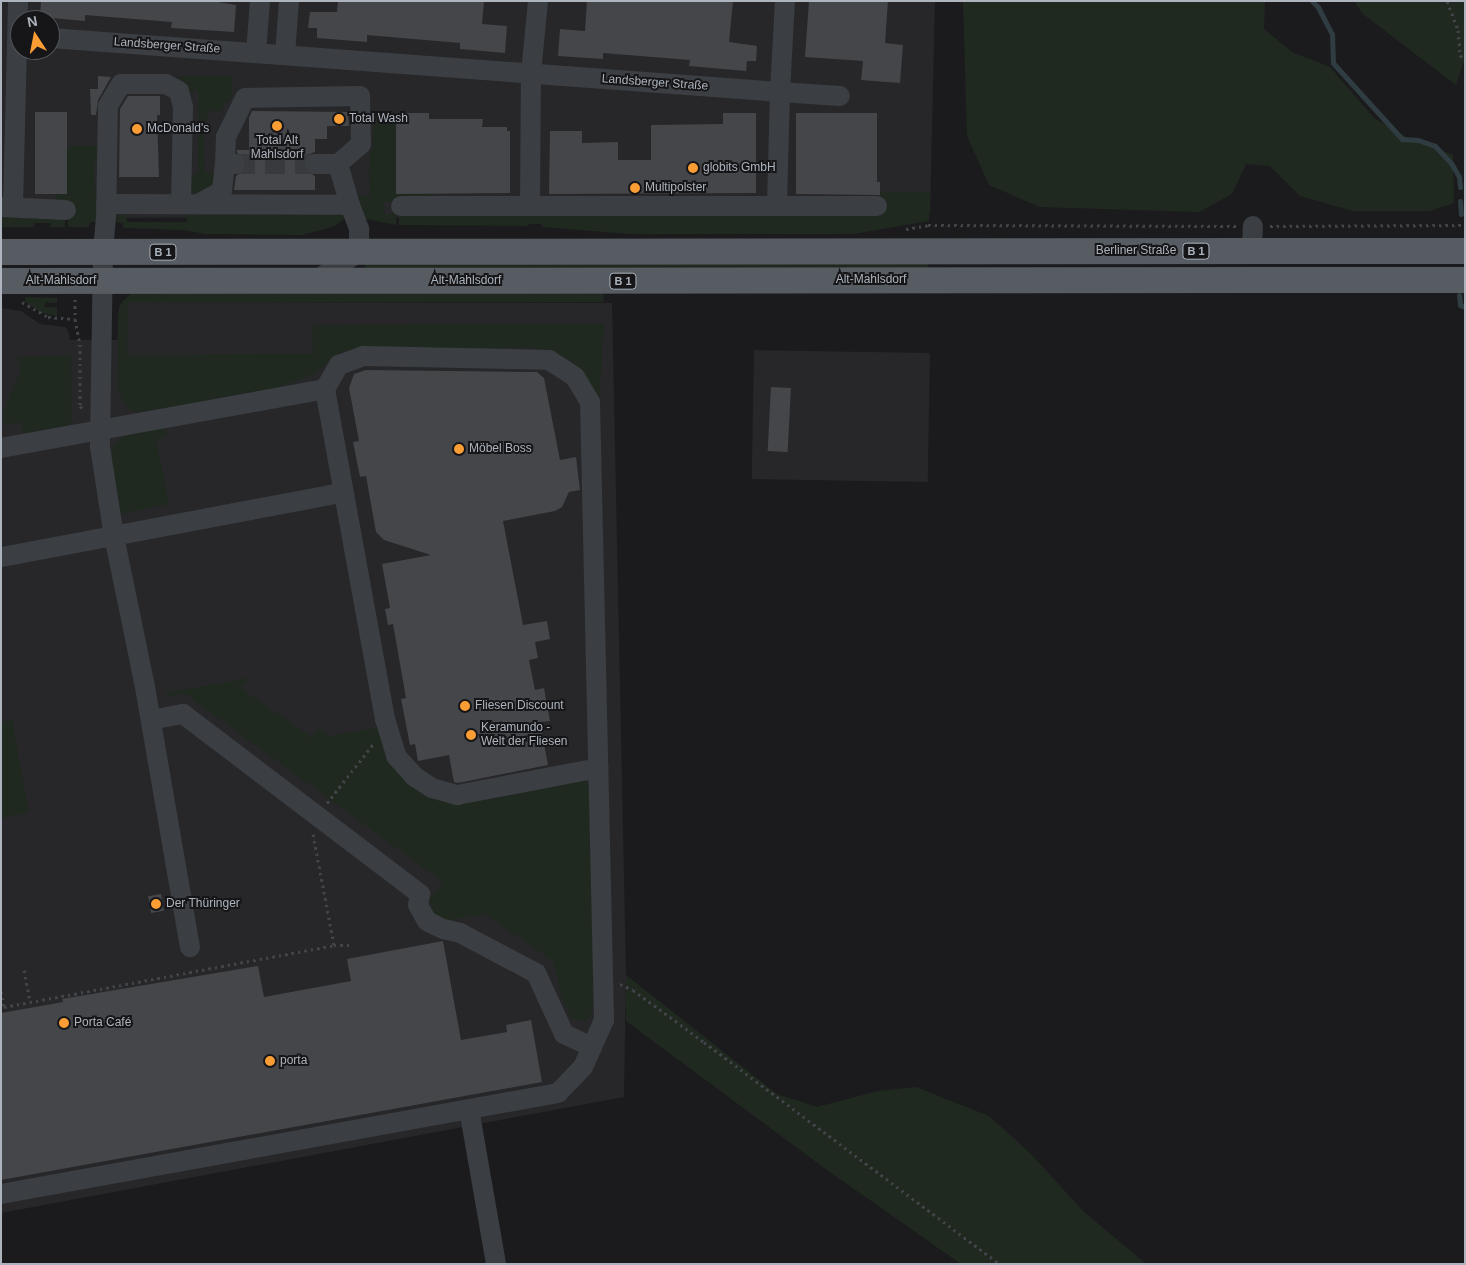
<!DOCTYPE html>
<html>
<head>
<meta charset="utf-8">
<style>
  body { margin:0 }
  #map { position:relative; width:1466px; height:1265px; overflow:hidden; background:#1b1b1d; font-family:Helvetica,sans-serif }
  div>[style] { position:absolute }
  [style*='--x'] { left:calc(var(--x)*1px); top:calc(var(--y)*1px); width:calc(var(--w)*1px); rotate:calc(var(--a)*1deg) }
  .built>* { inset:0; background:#27272a; transform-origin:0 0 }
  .green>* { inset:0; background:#202920 }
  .stream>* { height:5px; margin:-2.5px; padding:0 2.5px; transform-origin:2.5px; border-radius:2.5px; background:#2f3d42 }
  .building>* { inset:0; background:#45464a; transform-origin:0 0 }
  .minor-tunnel>* { height:20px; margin-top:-10px; transform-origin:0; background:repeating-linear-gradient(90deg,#383a3d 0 20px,transparent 0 30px) }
  .path>* { height:3px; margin-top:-1.5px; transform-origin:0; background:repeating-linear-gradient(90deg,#41454a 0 2.5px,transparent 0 6.5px) }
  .minor>* { height:20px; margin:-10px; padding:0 10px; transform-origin:10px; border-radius:10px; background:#3b3e42 }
  .major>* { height:26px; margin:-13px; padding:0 13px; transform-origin:13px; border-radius:13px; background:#575b62 }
  .dots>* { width:14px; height:14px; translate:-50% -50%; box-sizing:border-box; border:2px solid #161618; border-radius:50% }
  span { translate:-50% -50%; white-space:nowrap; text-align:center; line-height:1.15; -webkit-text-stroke:4px #161618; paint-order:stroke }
  .shield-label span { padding:1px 4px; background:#161618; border:1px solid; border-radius:4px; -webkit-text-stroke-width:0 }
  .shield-label { font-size:11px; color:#adb4bd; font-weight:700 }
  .street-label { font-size:12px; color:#adb4bd }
  .poi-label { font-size:12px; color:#adb4bd }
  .left { translate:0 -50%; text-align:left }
  .frame { position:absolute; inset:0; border:2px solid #adb4bd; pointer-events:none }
  .north { position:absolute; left:10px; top:10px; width:50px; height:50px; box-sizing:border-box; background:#161618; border:1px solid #52555a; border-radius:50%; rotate:349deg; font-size:14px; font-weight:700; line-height:20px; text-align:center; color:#adb4bd }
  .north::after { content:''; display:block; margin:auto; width:18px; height:22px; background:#fa9d35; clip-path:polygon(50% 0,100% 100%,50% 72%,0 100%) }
</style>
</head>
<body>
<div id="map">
  <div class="built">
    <div style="clip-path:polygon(evenodd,1px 1px,935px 1px,930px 213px,849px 223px,539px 217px,1px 218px,1px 1px,20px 20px,50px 20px,50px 50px,20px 50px,20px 20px)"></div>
    <div style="clip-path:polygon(122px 302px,612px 303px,626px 975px,624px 1097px,1px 1213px,1px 308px,21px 311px,40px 324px,65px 327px,68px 330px,70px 340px,118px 340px,119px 308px)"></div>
    <div style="left:754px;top:350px;width:176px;height:129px;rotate:1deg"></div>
  </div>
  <div class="green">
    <div style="clip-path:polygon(963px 1px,1265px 1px,1264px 29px,1292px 52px,1330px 67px,1374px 118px,1407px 137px,1453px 155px,1454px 203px,1430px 211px,1353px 211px,1300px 196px,1270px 166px,1246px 164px,1232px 194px,1199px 212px,1040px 207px,989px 185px,967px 136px)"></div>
    <div style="clip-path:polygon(1354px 1px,1465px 1px,1465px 57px,1456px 85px,1363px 14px)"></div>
    <div style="clip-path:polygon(174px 76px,232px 76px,232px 97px,223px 105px,223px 111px,208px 111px,207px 122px,204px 123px,205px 173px,218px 173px,218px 177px,209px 191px,201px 193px,192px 192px,189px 189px,187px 179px,198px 173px,198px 89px,188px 93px,184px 82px)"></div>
    <div style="clip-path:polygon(373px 113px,396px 113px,396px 193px,435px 194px,435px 201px,392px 205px,391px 202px,384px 202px,385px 214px,392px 214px,392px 210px,396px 210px,396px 225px,366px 219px,358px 200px,358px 196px,370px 196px,369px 173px,370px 150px,373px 150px)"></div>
    <div style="clip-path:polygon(67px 146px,97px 146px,97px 157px,93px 164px,98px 222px,91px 222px,88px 227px,68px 227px,68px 203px,56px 203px,56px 194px,67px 194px)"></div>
    <div style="clip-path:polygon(880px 192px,930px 192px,929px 221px,853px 234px,630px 234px,542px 227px,542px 224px,528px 224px,528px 226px,399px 225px,399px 214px,881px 215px)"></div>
    <div style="clip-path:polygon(187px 210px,343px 214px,344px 219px,335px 226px,303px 235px,205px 234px,183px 230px,123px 228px,123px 223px,116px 222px,117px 215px,126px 213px,127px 222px,187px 222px)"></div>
    <div style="clip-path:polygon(1px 216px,65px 216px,65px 227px,50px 227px,50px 223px,34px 223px,34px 227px,1px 227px)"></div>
    <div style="clip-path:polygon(928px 259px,928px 272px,365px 268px,365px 263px)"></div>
    <div style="clip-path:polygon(603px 289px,604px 302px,128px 302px,127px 355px,313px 354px,312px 325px,604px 324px,599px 405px,592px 386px,583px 372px,570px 360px,550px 351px,531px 348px,357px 348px,343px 352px,311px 375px,276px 388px,143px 412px,132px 411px,125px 405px,117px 388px,118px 315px,122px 302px,133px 292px)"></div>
    <div style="clip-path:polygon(25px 297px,57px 298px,57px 303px,45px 302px,45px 307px,57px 307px,57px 316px,42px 313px,25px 302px)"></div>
    <div style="clip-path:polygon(71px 356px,72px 422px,66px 426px,24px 434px,21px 422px,4px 426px,2px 415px,21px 370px,17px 357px)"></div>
    <div style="clip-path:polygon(164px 427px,168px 436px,156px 439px,169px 504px,120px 514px,111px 455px,114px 446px,121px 438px,132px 432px)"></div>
    <div style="clip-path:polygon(249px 678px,241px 688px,311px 737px,317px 728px,330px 736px,380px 727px,420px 787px,577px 779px,585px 781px,589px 786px,595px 1002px,590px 1017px,585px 1021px,571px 1018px,561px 996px,554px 962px,485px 914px,445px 921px,435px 917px,429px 899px,443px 882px,185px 694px,166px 696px,165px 693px)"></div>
    <div style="clip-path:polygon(14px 720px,13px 726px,29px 813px,1px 818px,1px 722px)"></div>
    <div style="clip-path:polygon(626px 975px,777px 1094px,817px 1107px,878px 1091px,916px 1087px,989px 1116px,1031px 1154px,1083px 1211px,1146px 1264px,961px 1264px,827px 1170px,626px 1021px)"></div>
  </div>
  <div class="stream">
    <div style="--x:1312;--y:1;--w:8;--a:45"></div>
    <div style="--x:1318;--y:7;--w:30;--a:63"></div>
    <div style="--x:1332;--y:34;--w:29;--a:88"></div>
    <div style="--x:1333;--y:63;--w:103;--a:47.8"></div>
    <div style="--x:1402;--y:139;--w:16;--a:4"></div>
    <div style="--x:1418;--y:140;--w:18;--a:19"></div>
    <div style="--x:1435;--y:146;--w:23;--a:47"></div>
    <div style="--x:1451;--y:163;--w:16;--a:60"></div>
    <div style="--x:1459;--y:177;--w:10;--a:84"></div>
    <div style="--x:1460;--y:201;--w:13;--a:86"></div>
    <div style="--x:1459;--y:295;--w:10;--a:84"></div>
    <div style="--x:1460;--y:305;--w:5;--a:22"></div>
  </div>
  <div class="building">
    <div style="clip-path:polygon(41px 1px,212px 1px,236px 5px,234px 32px,171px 28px,172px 22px,85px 15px,85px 21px,40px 17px)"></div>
    <div style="clip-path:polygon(338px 1px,484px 1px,482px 24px,507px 26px,505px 53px,460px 49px,460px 43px,367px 35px,367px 42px,317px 38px,317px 28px,308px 28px,310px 12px,337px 12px)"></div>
    <div style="clip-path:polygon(587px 1px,733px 1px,729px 42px,757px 46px,756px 61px,747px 61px,746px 71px,689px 66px,690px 60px,603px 53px,603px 59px,558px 56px,560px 29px,585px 31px)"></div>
    <div style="clip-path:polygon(809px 1px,888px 1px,885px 43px,903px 45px,900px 83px,861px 80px,863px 61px,805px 57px)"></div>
    <div style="clip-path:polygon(98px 76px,111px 77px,98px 100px,96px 115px,91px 115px,90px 89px,98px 89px)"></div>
    <div style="clip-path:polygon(128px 96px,160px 96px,160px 115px,157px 115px,159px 177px,119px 177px,120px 109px)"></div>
    <div style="clip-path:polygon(252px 111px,348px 112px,349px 126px,327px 126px,327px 139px,315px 139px,315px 152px,309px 154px,305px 159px,305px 170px,315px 176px,315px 190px,234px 190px,236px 176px,245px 170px,247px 164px,245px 158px,237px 153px,237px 150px,249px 150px,249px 118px)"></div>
    <div style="left:35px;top:112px;width:32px;height:82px"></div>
    <div style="clip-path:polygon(396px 113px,429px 113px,429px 119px,483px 119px,482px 127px,507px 127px,507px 131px,510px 131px,510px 193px,396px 194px)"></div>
    <div style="clip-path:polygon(723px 113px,756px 113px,756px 193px,549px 194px,550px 131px,582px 131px,582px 143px,618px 142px,618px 160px,651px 160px,651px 125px,723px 124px)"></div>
    <div style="clip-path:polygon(796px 113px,877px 113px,877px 182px,880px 182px,880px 195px,796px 194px)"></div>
    <div style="clip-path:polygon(366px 370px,537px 372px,544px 378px,560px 460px,576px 457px,580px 490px,569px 492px,562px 507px,555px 511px,503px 521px,523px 625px,547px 621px,550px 639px,535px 642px,538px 658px,529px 660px,535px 690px,544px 688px,550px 721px,540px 722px,548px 765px,458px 783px,454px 782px,449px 755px,418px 761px,415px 744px,410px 745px,401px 699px,406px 698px,393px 624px,388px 625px,385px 609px,390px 608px,382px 564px,431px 555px,384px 540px,376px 532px,366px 476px,360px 477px,353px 442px,359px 441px,349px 388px,354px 374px)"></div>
    <div style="left:771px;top:387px;width:20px;height:64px;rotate:3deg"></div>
    <div style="left:161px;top:894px;width:17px;height:13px;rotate:80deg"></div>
    <div style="clip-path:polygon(443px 941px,461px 1040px,507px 1032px,506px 1025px,531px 1020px,542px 1082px,1px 1180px,1px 1013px,63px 1002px,62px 999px,258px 966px,264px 997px,351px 981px,347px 959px)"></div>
  </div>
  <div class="minor-tunnel">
    <div style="--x:235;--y:164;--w:80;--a:0"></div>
  </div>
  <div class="path">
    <div style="--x:1447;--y:1;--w:31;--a:69"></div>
    <div style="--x:1458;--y:30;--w:25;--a:85"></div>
    <div style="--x:1460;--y:55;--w:7;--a:45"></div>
    <div style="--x:1270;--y:226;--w:195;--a:-0.3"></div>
    <div style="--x:906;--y:229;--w:22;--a:-10"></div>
    <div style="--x:928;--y:225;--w:309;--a:0.2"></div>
    <div style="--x:75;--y:299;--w:20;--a:90"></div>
    <div style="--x:75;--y:319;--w:25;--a:79"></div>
    <div style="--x:80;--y:344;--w:62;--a:90"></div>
    <div style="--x:80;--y:406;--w:4;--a:45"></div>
    <div style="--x:22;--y:302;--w:30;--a:30"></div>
    <div style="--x:48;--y:317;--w:27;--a:4"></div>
    <div style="--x:327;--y:803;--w:76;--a:-51.9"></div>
    <div style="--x:313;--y:834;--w:113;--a:79.3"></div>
    <div style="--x:24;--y:970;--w:33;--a:79"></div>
    <div style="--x:620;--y:984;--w:14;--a:25"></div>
    <div style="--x:633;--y:990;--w:88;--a:36.2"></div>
    <div style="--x:704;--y:1042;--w:370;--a:36.9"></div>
    <div style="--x:1;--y:991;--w:16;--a:79"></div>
    <div style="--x:4;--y:1007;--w:336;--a:-10.6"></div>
    <div style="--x:334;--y:945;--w:19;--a:0"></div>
  </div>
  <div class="minor">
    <div style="--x:50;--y:38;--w:732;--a:4.23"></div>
    <div style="--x:780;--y:92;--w:91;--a:-86.9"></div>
    <div style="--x:256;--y:53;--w:52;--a:-85.6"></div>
    <div style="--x:285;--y:55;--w:54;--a:-85.8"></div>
    <div style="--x:225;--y:164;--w:27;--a:-88"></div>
    <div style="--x:226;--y:137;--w:43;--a:-64"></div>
    <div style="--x:245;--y:98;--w:115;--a:-1"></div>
    <div style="--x:360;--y:96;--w:48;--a:88.8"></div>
    <div style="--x:361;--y:144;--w:30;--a:139"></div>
    <div style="--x:315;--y:164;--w:23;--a:0"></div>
    <div style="--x:338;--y:164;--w:43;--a:73.7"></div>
    <div style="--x:181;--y:203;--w:96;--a:-88.8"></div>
    <div style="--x:183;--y:107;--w:16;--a:-104"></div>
    <div style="--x:179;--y:91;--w:15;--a:-152"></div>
    <div style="--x:166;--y:84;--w:45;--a:180"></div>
    <div style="--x:121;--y:84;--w:26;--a:121"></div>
    <div style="--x:108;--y:106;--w:111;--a:91"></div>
    <div style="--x:106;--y:217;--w:35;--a:95"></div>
    <div style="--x:103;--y:252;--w:195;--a:90.9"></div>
    <div style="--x:100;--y:447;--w:90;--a:81.1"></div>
    <div style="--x:114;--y:536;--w:154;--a:78.4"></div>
    <div style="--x:145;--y:687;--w:264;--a:80.2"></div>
    <div style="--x:200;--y:203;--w:25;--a:-29"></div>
    <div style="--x:222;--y:191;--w:27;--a:-84"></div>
    <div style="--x:225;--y:164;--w:10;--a:0"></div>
    <div style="--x:106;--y:204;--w:244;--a:0.2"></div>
    <div style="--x:350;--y:205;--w:26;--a:69"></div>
    <div style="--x:359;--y:229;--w:23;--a:90"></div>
    <div style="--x:359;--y:252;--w:53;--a:146.6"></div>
    <div style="--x:530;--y:205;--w:132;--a:-89.6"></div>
    <div style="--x:531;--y:73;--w:72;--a:-84.4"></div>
    <div style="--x:777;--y:205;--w:113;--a:-88.5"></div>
    <div style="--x:780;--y:92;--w:60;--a:3.8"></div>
    <div style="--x:401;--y:206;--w:476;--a:0"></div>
    <div style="--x:1;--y:207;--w:65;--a:2.6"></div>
    <div style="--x:13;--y:207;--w:206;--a:-88.6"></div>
    <div style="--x:1252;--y:251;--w:25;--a:-88"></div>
    <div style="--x:325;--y:389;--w:335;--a:79.7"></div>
    <div style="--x:385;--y:719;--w:39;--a:73"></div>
    <div style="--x:396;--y:756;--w:28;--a:48"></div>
    <div style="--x:415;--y:777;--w:20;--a:33"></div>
    <div style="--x:432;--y:788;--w:26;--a:16"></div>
    <div style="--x:457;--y:795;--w:144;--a:-10.8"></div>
    <div style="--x:1;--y:448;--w:329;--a:-10.3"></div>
    <div style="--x:325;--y:389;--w:28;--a:-60"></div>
    <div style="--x:339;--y:365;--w:27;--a:-20"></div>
    <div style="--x:364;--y:356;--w:185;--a:1.2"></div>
    <div style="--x:549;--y:360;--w:31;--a:33"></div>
    <div style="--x:575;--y:377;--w:29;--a:59"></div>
    <div style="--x:590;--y:402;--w:618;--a:88.7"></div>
    <div style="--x:604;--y:1020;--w:51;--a:114.1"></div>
    <div style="--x:583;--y:1067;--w:36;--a:134"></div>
    <div style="--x:558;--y:1093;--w:566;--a:169.72"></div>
    <div style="--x:2;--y:557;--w:346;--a:-10.7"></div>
    <div style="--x:151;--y:720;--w:33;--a:-11"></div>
    <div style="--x:183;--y:714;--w:298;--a:37.2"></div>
    <div style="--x:420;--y:894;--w:11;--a:100"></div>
    <div style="--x:418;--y:905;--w:18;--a:61"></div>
    <div style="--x:427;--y:921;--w:18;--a:27"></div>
    <div style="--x:443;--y:929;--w:17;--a:13"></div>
    <div style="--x:460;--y:933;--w:86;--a:27.8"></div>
    <div style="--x:536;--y:973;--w:67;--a:65.3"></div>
    <div style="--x:564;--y:1034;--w:31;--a:25"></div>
    <div style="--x:469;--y:1109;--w:157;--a:80.1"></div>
  </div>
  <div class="major">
    <div style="--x:1;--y:252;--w:1464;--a:-0.04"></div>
    <div style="--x:1;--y:281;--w:1464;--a:-0.04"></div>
  </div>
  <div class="dots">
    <div style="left:339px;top:119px;background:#fa9d35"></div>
    <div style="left:277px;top:126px;background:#fa9d35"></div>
    <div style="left:137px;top:129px;background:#fa9d35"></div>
    <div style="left:693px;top:168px;background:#fa9d35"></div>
    <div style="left:635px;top:188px;background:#fa9d35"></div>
    <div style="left:459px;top:449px;background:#fa9d35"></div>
    <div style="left:465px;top:706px;background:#fa9d35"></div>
    <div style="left:471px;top:735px;background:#fa9d35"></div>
    <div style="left:156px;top:904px;background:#fa9d35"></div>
    <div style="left:64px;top:1023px;background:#fa9d35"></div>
    <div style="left:270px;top:1061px;background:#fa9d35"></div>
  </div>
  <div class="shield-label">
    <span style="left:1196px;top:251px">B 1</span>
    <span style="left:163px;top:252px">B 1</span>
    <span style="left:623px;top:281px">B 1</span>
  </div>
  <div class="street-label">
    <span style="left:167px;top:46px;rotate:4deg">Landsberger Straße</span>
    <span style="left:655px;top:83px;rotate:4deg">Landsberger Straße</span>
    <span style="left:1136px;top:251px">Berliner Straße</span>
    <span style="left:871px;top:280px">Alt-Mahlsdorf</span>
    <span style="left:61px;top:281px">Alt-Mahlsdorf</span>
    <span style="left:466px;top:281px">Alt-Mahlsdorf</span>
  </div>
  <div class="poi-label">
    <span class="left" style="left:349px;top:119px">Total Wash</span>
    <span class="left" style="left:147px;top:129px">McDonald's</span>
    <span style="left:277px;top:148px">Total Alt<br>Mahlsdorf</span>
    <span class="left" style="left:703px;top:168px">globits GmbH</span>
    <span class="left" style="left:645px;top:188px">Multipolster</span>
    <span class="left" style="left:469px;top:449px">Möbel Boss</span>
    <span class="left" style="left:475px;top:706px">Fliesen Discount</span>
    <span class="left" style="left:481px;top:735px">Keramundo -<br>Welt der Fliesen</span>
    <span class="left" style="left:166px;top:904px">Der Thüringer</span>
    <span class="left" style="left:74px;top:1023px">Porta Café</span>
    <span class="left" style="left:280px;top:1061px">porta</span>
  </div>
  <div class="frame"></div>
  <div class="north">N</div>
</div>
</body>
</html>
